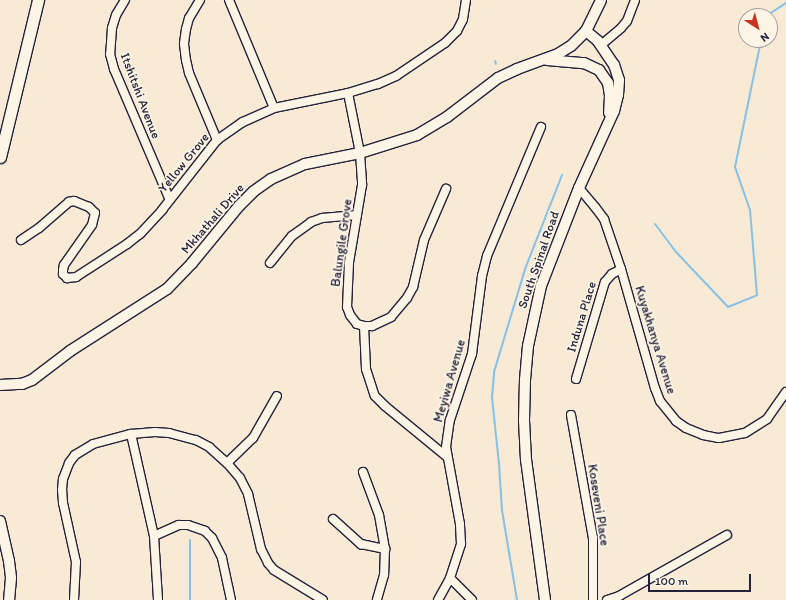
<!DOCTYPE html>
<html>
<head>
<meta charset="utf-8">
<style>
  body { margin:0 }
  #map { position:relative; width:786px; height:600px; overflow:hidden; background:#f9ead6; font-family:Itim,sans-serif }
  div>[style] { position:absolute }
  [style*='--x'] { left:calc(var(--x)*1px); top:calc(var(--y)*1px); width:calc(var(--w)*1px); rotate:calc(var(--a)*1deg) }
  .stream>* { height:2px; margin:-1px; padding:0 1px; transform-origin:1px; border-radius:1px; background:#86c0e5 }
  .roads { filter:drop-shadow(1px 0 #22223b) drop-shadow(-1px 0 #22223b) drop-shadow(0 1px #22223b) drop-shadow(0 -1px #22223b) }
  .minor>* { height:8px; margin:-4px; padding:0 4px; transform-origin:4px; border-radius:4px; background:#fcf5e5 }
  .tertiary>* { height:10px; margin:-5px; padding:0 5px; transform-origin:5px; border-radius:5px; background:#fcf5e5 }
  .secondary>* { height:11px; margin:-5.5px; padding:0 5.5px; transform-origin:5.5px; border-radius:5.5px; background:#fcf5e5 }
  span { translate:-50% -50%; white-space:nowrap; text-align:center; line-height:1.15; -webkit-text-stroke:3.5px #fcf5e5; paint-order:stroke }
  .street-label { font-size:13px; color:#22223b }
  .north { position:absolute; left:738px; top:8px; width:40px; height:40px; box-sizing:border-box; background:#fcf5e5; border:1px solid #a5a1a1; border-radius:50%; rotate:144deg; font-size:11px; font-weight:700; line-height:16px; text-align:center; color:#22223b }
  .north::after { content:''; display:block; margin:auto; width:14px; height:18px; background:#c8321e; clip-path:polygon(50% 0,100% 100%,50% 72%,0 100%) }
  .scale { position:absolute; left:648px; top:574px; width:103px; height:18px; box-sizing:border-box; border:2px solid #22223b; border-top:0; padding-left:5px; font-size:12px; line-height:14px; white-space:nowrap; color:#22223b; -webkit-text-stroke:3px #fcf5e5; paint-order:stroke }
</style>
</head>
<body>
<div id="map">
  <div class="stream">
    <div style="--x:766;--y:16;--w:24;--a:-33"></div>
    <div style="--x:495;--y:61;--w:3;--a:72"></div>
    <div style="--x:655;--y:224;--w:36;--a:53"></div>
    <div style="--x:677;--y:253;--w:74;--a:46.6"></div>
    <div style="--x:728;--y:307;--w:31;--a:-22"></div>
    <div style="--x:757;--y:295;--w:85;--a:-94.7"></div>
    <div style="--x:750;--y:210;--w:46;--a:-109.2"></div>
    <div style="--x:735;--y:167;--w:130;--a:-78.4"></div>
    <div style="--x:190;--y:540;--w:60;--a:90"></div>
    <div style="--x:517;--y:600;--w:91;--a:-99.5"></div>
    <div style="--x:502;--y:510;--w:46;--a:-93.7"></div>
    <div style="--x:499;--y:464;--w:67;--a:-96"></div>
    <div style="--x:492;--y:397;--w:25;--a:-85"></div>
    <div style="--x:494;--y:372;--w:108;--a:-73.2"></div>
    <div style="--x:525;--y:269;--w:101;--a:-68.5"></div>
  </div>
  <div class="roads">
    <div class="minor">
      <div style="--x:125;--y:0;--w:17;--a:121"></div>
      <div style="--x:116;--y:15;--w:14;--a:107"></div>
      <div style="--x:112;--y:28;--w:26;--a:94"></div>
      <div style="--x:110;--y:54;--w:16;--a:75"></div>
      <div style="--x:114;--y:69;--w:142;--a:66.9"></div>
      <div style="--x:200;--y:0;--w:21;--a:121"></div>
      <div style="--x:189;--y:18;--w:11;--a:105"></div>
      <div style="--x:186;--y:29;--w:15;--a:98"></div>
      <div style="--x:184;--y:44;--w:16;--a:83"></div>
      <div style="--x:186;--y:60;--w:13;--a:77"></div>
      <div style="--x:189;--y:73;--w:73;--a:67.3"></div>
      <div style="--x:229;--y:0;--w:117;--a:67.4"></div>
      <div style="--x:601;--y:45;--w:26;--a:-40"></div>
      <div style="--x:621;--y:28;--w:9;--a:-49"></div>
      <div style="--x:627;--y:21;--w:22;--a:-69"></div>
      <div style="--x:348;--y:93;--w:31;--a:-17"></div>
      <div style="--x:378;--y:84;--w:20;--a:-24"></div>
      <div style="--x:396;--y:76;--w:59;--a:-34"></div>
      <div style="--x:445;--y:43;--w:17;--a:-45"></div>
      <div style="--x:457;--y:31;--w:13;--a:-63"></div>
      <div style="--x:463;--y:19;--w:19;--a:-81"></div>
      <div style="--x:579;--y:188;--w:25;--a:50"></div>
      <div style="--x:595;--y:207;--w:15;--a:53"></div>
      <div style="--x:604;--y:219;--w:53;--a:71.2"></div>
      <div style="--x:621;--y:269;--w:124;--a:74.1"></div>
      <div style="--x:655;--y:388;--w:14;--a:69"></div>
      <div style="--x:660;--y:401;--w:26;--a:51"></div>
      <div style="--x:676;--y:421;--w:12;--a:35"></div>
      <div style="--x:686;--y:428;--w:18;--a:22"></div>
      <div style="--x:703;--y:435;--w:16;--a:11"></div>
      <div style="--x:719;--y:438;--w:26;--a:-11"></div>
      <div style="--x:745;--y:433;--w:26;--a:-32"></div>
      <div style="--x:767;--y:419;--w:33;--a:-55"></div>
      <div style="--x:21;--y:240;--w:22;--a:-34"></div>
      <div style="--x:39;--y:228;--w:40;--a:-41"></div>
      <div style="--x:69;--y:202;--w:5;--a:-11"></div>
      <div style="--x:74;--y:201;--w:16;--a:22"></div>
      <div style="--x:89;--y:207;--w:8;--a:45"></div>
      <div style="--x:95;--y:213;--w:12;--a:104"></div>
      <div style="--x:92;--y:225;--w:49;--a:125"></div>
      <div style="--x:64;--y:265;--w:5;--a:101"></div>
      <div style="--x:63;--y:270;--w:4;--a:90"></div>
      <div style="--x:63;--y:274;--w:6;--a:45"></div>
      <div style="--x:67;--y:278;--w:9;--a:-6"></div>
      <div style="--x:76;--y:277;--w:61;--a:-32.9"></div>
      <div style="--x:127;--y:244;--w:16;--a:-38"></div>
      <div style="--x:140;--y:234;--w:33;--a:-47"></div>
      <div style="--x:162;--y:210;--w:89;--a:-51.8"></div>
      <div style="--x:217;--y:140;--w:32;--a:-35"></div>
      <div style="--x:243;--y:122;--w:34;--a:-24"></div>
      <div style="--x:274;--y:108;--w:76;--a:-11.5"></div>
      <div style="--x:348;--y:93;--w:61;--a:78.7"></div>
      <div style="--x:360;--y:153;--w:32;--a:86"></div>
      <div style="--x:362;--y:185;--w:79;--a:99.5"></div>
      <div style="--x:349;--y:263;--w:44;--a:92.6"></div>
      <div style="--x:347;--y:307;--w:9;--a:69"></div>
      <div style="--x:350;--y:315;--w:11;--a:52"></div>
      <div style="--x:357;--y:324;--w:7;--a:16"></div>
      <div style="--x:364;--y:326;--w:8;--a:0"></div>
      <div style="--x:372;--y:326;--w:21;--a:-25"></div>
      <div style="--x:391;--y:317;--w:25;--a:-50"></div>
      <div style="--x:407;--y:298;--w:13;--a:-61"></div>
      <div style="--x:413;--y:287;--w:48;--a:-76.8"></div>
      <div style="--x:424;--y:240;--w:56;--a:-66.7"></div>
      <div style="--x:270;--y:263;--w:35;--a:-51"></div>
      <div style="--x:292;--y:236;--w:24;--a:-36"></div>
      <div style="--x:311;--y:222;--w:12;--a:-20"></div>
      <div style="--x:322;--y:218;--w:35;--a:-5"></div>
      <div style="--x:364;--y:326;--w:43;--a:87.3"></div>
      <div style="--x:366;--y:369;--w:28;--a:72"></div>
      <div style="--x:375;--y:396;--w:14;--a:45"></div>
      <div style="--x:385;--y:406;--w:80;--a:39.4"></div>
      <div style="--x:576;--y:379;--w:101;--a:-73.4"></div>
      <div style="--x:605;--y:282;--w:11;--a:-49"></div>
      <div style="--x:612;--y:274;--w:10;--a:-29"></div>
      <div style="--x:571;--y:415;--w:125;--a:79.9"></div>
      <div style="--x:593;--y:538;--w:62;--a:90"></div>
      <div style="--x:131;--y:434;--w:105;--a:77.3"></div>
      <div style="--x:154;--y:536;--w:64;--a:86.4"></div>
      <div style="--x:227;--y:463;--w:36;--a:-44"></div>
      <div style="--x:253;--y:438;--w:48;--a:-60.3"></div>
      <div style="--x:363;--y:472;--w:46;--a:69.6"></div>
      <div style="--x:379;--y:515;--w:35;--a:80"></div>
      <div style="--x:385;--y:549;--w:26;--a:92"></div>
      <div style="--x:384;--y:575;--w:26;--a:106"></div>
      <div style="--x:333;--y:519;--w:38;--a:42"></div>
      <div style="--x:361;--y:544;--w:25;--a:12"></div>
      <div style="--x:154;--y:536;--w:27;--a:-24"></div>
      <div style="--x:179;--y:525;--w:9;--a:0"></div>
      <div style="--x:188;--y:525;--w:18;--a:19"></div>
      <div style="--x:205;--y:531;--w:10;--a:45"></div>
      <div style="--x:212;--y:538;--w:22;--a:63"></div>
      <div style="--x:222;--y:558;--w:43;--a:77.9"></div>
      <div style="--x:450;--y:578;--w:31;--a:45"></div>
      <div style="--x:74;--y:600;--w:38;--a:-87"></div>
      <div style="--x:76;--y:562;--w:60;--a:-102.4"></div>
      <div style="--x:63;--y:503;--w:13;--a:-94"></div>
      <div style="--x:62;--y:490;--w:11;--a:-85"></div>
      <div style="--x:63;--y:479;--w:17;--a:-69"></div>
      <div style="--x:69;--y:463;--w:10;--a:-53"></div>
      <div style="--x:75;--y:455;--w:21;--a:-31"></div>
      <div style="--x:93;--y:444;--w:39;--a:-15"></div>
      <div style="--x:131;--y:434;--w:24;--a:-5"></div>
      <div style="--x:155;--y:432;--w:14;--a:4"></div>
      <div style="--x:169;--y:433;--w:28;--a:15"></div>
      <div style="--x:196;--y:440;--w:15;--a:28"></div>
      <div style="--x:209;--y:447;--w:24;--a:42"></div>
      <div style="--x:227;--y:463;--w:20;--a:49"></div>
      <div style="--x:240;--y:478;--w:18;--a:63"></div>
      <div style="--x:248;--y:494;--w:57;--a:76.7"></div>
      <div style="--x:261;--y:549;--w:16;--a:63"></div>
      <div style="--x:268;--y:563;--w:9;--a:49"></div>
      <div style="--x:274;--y:570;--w:57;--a:31.5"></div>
      <div style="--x:438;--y:600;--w:25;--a:-61"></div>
      <div style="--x:450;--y:578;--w:36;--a:-72"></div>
      <div style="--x:461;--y:544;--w:20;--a:-93"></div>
      <div style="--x:460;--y:524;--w:78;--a:-100.3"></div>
      <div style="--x:446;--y:447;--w:27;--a:-82"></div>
      <div style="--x:450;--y:420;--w:70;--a:-71.6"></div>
      <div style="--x:472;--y:354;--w:79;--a:-82.7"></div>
      <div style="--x:482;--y:276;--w:21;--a:-76"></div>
      <div style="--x:487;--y:256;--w:140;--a:-67.3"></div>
      <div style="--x:607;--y:600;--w:13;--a:-18"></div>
      <div style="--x:619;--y:596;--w:124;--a:-29.5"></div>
    </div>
    <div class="tertiary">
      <div style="--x:547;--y:60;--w:37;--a:5"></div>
      <div style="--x:584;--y:63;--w:17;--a:25"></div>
      <div style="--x:599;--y:70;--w:16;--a:55"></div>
      <div style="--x:608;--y:83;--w:13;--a:81"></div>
      <div style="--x:610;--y:96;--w:17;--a:93"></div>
      <div style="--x:0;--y:385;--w:22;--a:-3"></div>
      <div style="--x:22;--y:384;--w:11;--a:-22"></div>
      <div style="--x:32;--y:380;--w:48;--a:-37.3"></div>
      <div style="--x:70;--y:351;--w:115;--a:-32.6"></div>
      <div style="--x:167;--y:289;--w:36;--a:-46"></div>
      <div style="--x:192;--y:263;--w:74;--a:-50.5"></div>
      <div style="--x:239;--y:206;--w:21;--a:-45"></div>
      <div style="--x:254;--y:191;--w:21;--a:-35"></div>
      <div style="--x:271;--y:179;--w:37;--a:-24"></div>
      <div style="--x:305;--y:164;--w:56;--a:-11.3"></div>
      <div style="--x:360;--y:153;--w:60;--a:-17.5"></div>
      <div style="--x:417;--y:135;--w:35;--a:-31"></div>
      <div style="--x:447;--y:117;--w:64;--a:-37.4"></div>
      <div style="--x:498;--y:78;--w:21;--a:-25"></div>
      <div style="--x:517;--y:69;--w:44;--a:-20.1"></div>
      <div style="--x:558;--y:54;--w:15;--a:-32"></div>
      <div style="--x:571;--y:46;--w:21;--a:-45"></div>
      <div style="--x:0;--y:521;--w:41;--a:77.3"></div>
      <div style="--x:9;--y:561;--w:17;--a:83"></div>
      <div style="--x:11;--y:578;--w:22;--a:95"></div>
      <div style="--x:545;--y:600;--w:141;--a:-97.7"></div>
      <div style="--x:526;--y:460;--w:40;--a:-92.9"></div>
      <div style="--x:524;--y:420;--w:40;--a:-88.6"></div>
      <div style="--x:525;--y:380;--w:34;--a:-85"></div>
      <div style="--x:528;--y:346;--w:61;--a:-77.8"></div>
      <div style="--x:541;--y:286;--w:105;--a:-68.8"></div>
      <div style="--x:579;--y:188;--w:85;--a:-65.6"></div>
      <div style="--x:614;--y:111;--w:16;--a:-76"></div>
      <div style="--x:618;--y:95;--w:15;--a:-86"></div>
      <div style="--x:619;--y:80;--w:16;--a:-108"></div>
      <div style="--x:614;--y:65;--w:29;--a:-124"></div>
      <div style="--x:598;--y:41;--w:16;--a:-140"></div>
      <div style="--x:586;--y:31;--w:34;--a:-64"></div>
    </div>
    <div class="secondary">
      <div style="--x:0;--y:157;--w:162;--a:-76.4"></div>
    </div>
  </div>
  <div class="street-label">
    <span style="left:140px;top:96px;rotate:69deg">Itshitshi Avenue</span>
    <span style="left:184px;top:163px;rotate:-51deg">Yellow Grove</span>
    <span style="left:213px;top:219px;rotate:-49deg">Mkhathali Drive</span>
    <span style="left:342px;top:243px;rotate:-82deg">Balungile Grove</span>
    <span style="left:539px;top:260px;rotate:-71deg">South Spinal Road</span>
    <span style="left:582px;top:317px;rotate:-73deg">Induna Place</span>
    <span style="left:655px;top:340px;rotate:73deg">Kuyakhanya Avenue</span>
    <span style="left:450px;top:381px;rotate:-74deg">Meyiwa Avenue</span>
    <span style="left:598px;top:505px;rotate:81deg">Koseveni Place</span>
  </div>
  <div class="north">N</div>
  <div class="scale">100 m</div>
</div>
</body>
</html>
